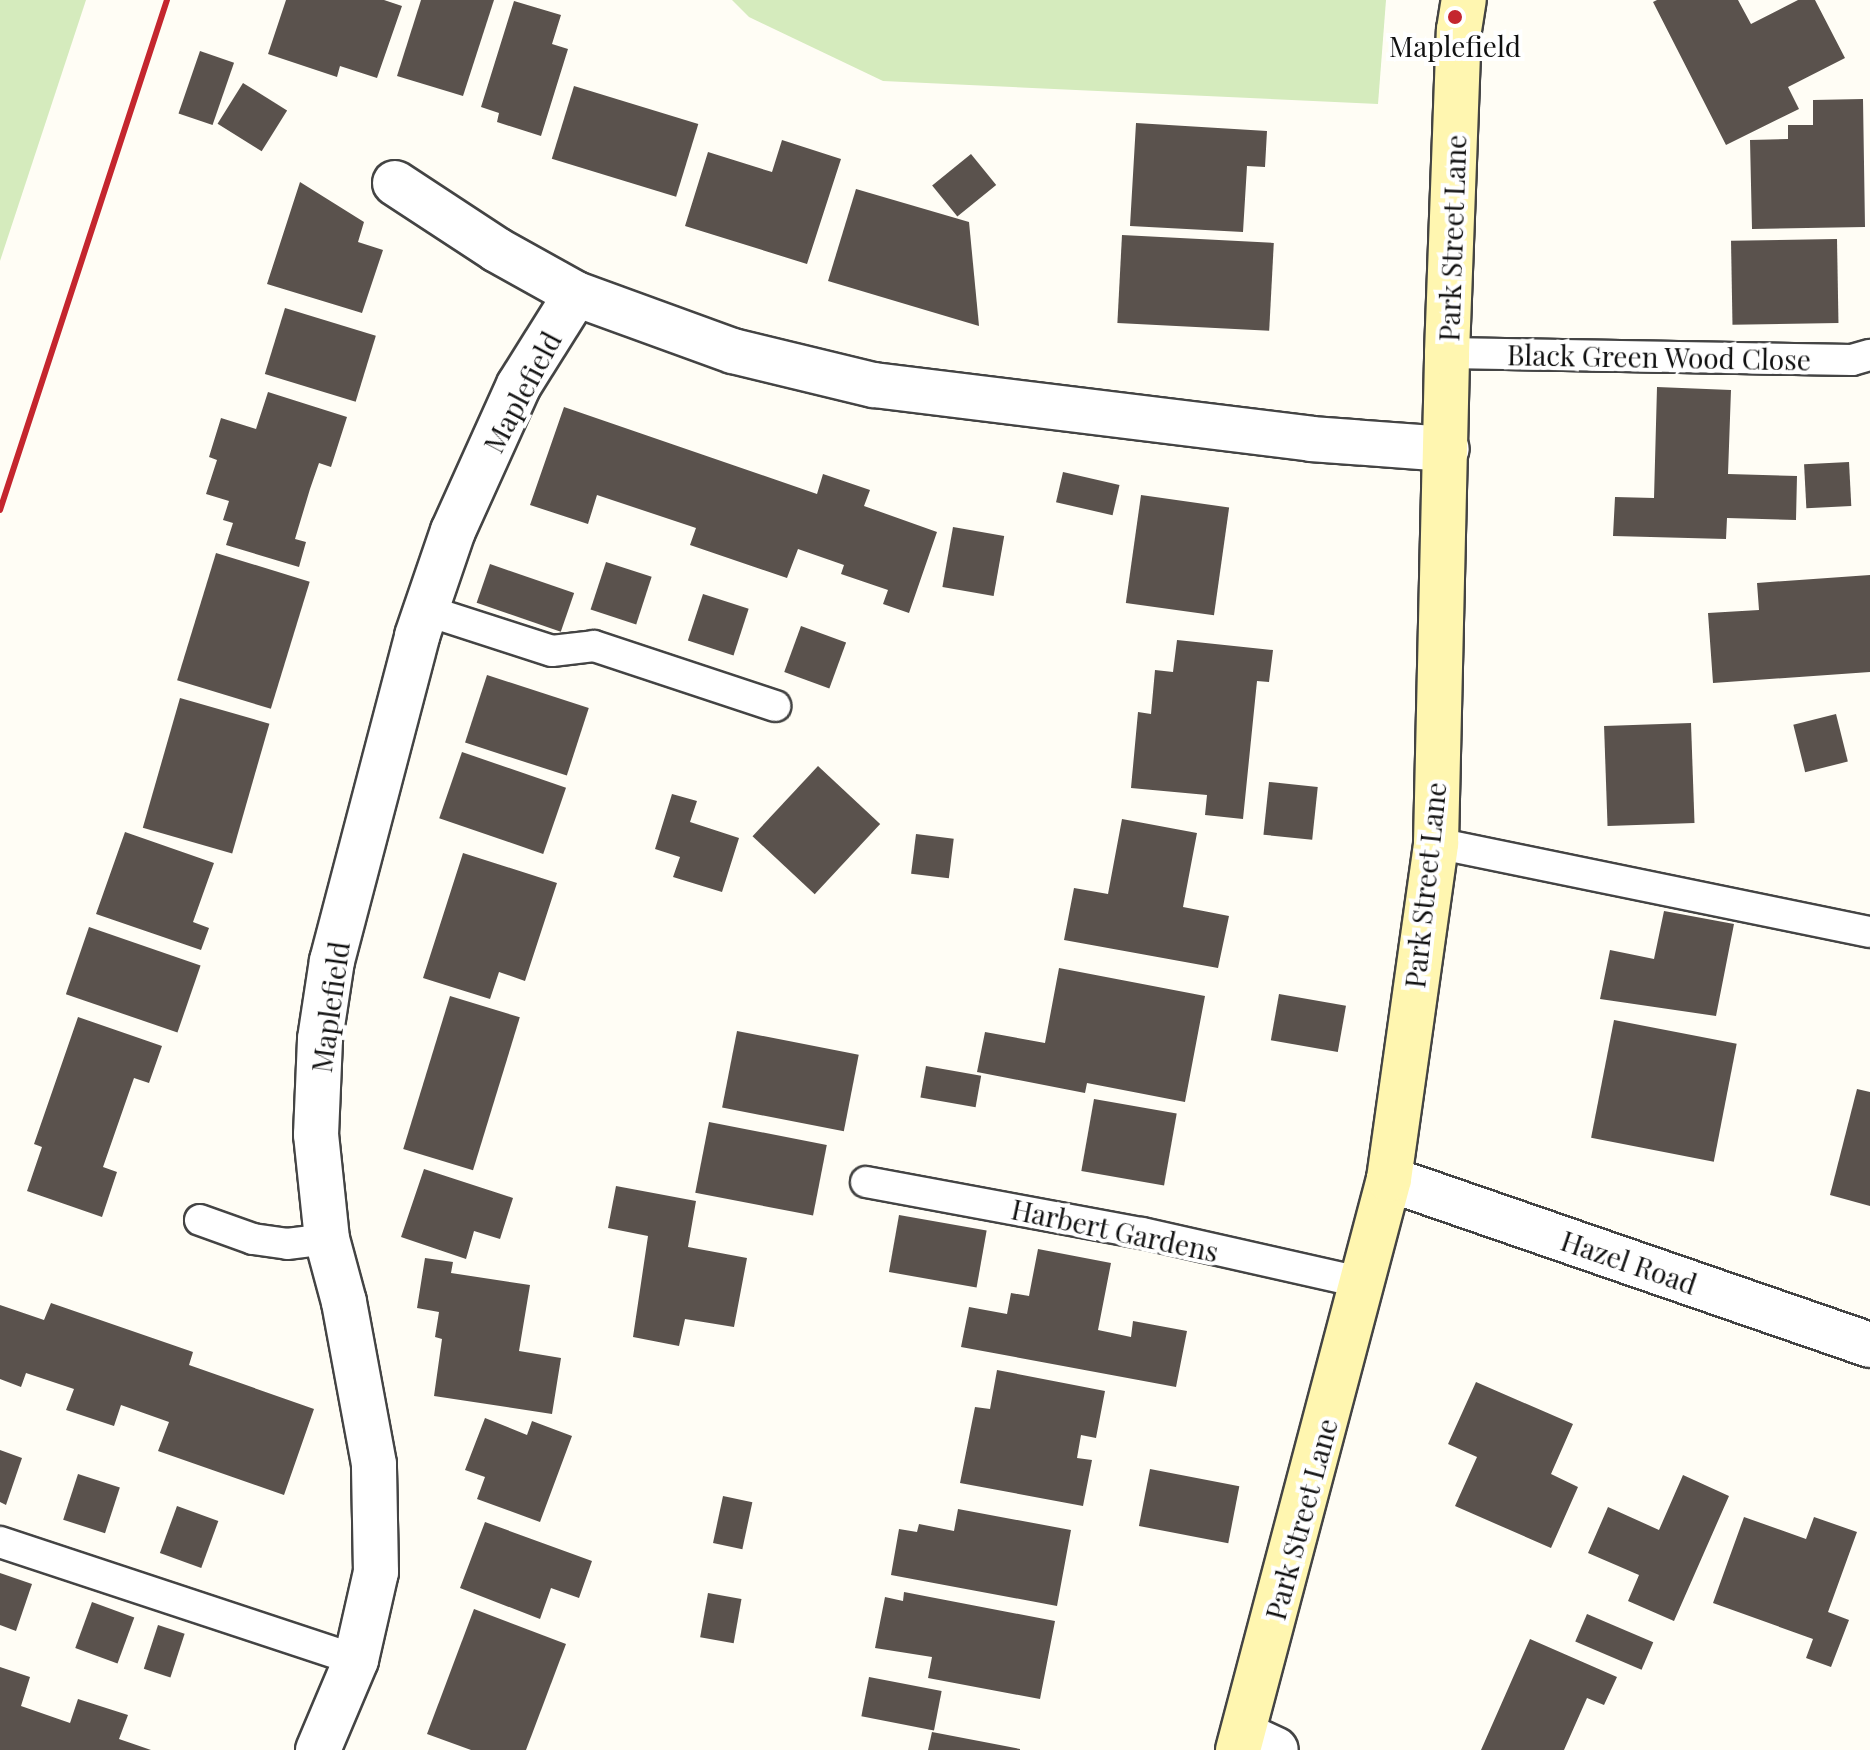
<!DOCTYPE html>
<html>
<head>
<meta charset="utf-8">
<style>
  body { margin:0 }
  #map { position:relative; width:1870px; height:1750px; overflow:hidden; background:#fffdf5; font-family:"Playfair Display",serif }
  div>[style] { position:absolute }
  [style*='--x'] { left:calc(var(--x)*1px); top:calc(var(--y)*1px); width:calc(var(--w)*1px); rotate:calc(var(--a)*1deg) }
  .green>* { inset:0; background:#d5ebbd }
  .building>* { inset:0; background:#5a524d; transform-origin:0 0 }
  .roads { filter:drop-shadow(2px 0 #444) drop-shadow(-2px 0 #444) drop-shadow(0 2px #444) drop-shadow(0 -2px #444) }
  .lane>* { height:30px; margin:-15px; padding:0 15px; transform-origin:15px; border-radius:15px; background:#fff }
  .street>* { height:44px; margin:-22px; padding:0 22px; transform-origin:22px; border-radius:22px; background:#fff }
  .secondary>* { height:44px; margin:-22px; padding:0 22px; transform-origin:22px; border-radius:22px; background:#fff6b0 }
  .rail>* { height:6px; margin:-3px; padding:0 3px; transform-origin:3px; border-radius:3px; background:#c4262e }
  .dots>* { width:22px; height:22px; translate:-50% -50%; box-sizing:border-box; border:4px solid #fff; border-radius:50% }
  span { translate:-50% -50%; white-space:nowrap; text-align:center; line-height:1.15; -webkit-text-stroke:8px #fff; paint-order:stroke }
  .poi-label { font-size:28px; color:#111 }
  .street-label { font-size:28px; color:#111 }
</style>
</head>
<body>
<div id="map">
  <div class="green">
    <div style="clip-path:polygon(0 0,86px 0,0 261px)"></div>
    <div style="clip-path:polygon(732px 0,1386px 0,1378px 104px,883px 81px,749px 17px)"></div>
  </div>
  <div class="building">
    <div style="clip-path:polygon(286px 0,384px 0,402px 6px,377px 78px,340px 66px,337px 77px,268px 54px)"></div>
    <div style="clip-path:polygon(421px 0,494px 0,463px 96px,397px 76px)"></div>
    <div style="clip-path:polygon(1657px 0,1738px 0,1751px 24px,1798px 0,1815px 0,1845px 58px,1788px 87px,1799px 109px,1726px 145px,1653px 2px)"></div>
    <div style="clip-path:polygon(514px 1px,561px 15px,552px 44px,568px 49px,541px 136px,497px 122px,499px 113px,481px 107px)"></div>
    <div style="left:200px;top:51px;width:36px;height:66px;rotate:19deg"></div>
    <div style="left:243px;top:83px;width:52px;height:48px;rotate:32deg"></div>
    <div style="left:574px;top:86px;width:130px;height:76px;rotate:17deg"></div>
    <div style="clip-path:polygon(1863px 99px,1865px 227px,1752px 229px,1750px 140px,1788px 139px,1788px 125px,1813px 125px,1813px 100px)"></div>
    <div style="clip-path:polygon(1136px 123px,1267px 131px,1265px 167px,1247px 166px,1243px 232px,1130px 226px)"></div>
    <div style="clip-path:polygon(782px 140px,841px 159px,807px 264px,685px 226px,708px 152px,772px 172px)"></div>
    <div style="left:971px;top:154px;width:40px;height:50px;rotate:51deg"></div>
    <div style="clip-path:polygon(300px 182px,364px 222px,358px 242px,383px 250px,362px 313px,267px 284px)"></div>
    <div style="clip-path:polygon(856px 189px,969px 222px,979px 326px,828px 281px)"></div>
    <div style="left:1122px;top:235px;width:152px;height:88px;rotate:3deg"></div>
    <div style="left:1837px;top:239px;width:84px;height:106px;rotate:89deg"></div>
    <div style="left:285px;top:308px;width:95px;height:69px;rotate:17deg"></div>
    <div style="clip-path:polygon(1657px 387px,1731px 390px,1728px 474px,1797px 476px,1796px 520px,1727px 518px,1726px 539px,1613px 536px,1615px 497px,1654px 498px)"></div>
    <div style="clip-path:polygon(268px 392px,347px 417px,331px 467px,319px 463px,310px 489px,295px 539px,306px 542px,299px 567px,226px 545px,233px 523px,223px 520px,229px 501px,206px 494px,217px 460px,209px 457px,221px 418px,256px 429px)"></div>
    <div style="clip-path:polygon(564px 407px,817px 494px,823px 474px,870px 490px,864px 506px,937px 532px,909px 613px,883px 604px,888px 590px,841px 574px,844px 565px,798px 549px,787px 578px,690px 545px,696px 528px,597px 495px,588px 524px,530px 505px)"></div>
    <div style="left:1849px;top:462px;width:44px;height:45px;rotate:87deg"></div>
    <div style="left:1063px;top:472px;width:58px;height:31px;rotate:13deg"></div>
    <div style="left:1141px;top:495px;width:89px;height:109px;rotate:8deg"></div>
    <div style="left:953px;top:527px;width:52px;height:61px;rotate:10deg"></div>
    <div style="left:216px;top:553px;width:98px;height:133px;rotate:17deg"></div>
    <div style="left:606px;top:562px;width:48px;height:50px;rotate:18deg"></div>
    <div style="left:490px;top:564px;width:89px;height:41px;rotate:19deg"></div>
    <div style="clip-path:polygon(1870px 575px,1870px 672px,1713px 683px,1708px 613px,1759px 610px,1757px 583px)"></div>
    <div style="left:703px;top:594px;width:48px;height:49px;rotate:18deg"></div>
    <div style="left:801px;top:626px;width:48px;height:49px;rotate:20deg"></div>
    <div style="clip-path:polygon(1177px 640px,1273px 650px,1269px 682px,1257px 681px,1243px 819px,1205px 815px,1207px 795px,1131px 788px,1138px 712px,1151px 714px,1155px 670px,1173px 672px)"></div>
    <div style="left:487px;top:675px;width:107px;height:71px;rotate:18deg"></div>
    <div style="left:180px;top:698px;width:93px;height:135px;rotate:16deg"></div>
    <div style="left:1836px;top:714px;width:49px;height:44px;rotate:76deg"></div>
    <div style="left:1691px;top:723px;width:100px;height:87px;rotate:88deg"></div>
    <div style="left:462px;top:752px;width:110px;height:70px;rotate:19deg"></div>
    <div style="left:818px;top:766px;width:85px;height:96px;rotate:43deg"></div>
    <div style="left:1269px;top:782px;width:49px;height:53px;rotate:6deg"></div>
    <div style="clip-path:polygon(672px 794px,697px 801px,690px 822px,739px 838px,722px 892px,673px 877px,680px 857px,655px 849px)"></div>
    <div style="clip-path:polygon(1122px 819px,1197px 833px,1183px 907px,1229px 916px,1218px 968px,1064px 940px,1074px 888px,1108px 894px)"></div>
    <div style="clip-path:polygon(125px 832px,214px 863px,193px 922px,209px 928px,201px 950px,96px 914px)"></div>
    <div style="left:916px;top:834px;width:38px;height:40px;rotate:7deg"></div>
    <div style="clip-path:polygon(463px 853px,557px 883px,525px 981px,499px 972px,490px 999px,423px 978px)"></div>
    <div style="clip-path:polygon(1664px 911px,1734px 924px,1716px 1016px,1600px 999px,1610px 950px,1654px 959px)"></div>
    <div style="left:89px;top:927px;width:118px;height:71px;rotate:19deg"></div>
    <div style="clip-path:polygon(1059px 968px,1205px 996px,1185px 1102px,1087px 1083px,1085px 1093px,977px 1072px,985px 1032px,1045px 1043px)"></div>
    <div style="left:1279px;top:994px;width:68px;height:47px;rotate:10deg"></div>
    <div style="left:450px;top:996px;width:73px;height:160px;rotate:17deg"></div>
    <div style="clip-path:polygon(78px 1017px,162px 1046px,149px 1083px,134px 1078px,103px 1167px,117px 1172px,102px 1217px,27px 1191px,42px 1147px,34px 1144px)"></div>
    <div style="left:1614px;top:1020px;width:125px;height:120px;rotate:11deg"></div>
    <div style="left:737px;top:1031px;width:124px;height:78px;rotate:11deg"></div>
    <div style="left:926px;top:1066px;width:56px;height:32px;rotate:10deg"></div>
    <div style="clip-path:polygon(1857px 1089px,1870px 1092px,1870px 1206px,1830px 1195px)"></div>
    <div style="left:1094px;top:1099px;width:84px;height:73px;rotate:10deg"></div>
    <div style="left:709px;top:1122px;width:120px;height:72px;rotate:11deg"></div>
    <div style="clip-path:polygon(424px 1169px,513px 1198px,500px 1239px,474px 1231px,466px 1259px,401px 1237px)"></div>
    <div style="clip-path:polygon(616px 1186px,696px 1201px,688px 1247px,747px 1258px,734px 1327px,685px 1319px,679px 1346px,633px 1337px,648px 1236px,608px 1228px)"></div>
    <div style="left:899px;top:1215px;width:89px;height:58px;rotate:10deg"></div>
    <div style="clip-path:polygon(1038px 1249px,1111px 1263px,1098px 1330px,1131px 1337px,1133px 1321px,1187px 1331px,1176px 1387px,961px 1347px,969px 1307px,1007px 1314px,1011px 1293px,1029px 1296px)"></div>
    <div style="clip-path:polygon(425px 1258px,453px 1262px,451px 1273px,530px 1285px,519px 1351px,561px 1358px,552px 1414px,434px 1396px,442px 1339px,435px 1337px,439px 1312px,417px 1308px)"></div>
    <div style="clip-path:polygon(51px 1303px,193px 1352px,189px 1365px,314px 1409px,284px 1495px,158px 1451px,169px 1422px,121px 1405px,114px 1426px,66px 1410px,74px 1389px,26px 1373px,21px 1387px,0 1379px,0 1305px,44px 1320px)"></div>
    <div style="clip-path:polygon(997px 1370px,1105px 1391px,1096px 1438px,1081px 1435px,1077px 1458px,1092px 1460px,1083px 1506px,960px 1483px,975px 1407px,990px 1409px)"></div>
    <div style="clip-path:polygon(1476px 1382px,1573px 1424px,1551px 1474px,1578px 1487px,1551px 1548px,1455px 1506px,1477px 1457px,1448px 1444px)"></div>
    <div style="clip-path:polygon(485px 1418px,527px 1435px,532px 1421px,572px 1436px,540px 1522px,477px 1499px,485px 1477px,465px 1470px)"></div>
    <div style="clip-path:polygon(0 1450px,22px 1458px,6px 1505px,0 1502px)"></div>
    <div style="left:1150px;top:1469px;width:91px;height:58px;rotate:11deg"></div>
    <div style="left:78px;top:1474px;width:44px;height:48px;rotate:18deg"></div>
    <div style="clip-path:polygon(1683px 1475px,1729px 1496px,1674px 1621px,1628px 1601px,1639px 1575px,1588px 1553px,1608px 1507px,1659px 1530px)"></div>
    <div style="left:723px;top:1496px;width:30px;height:48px;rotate:12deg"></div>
    <div style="left:177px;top:1506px;width:44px;height:50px;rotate:20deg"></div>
    <div style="clip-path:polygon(958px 1509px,1071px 1530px,1057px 1606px,891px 1575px,899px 1529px,917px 1532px,919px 1524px,954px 1531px)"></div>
    <div style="clip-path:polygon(1744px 1517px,1806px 1539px,1814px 1517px,1857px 1532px,1828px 1612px,1849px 1620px,1831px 1667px,1806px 1658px,1813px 1639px,1713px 1603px)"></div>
    <div style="clip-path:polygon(485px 1522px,592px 1561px,579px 1598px,551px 1588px,540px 1619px,460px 1588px)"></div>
    <div style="clip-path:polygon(0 1573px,32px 1584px,16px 1631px,0 1625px)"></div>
    <div style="clip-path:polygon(904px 1592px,1055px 1621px,1040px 1699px,928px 1678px,932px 1657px,875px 1648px,885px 1597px,903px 1601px)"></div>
    <div style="left:708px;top:1593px;width:34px;height:45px;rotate:10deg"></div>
    <div style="left:92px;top:1602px;width:45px;height:49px;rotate:20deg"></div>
    <div style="clip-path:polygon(474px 1609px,566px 1644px,526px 1750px,471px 1750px,427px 1734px)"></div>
    <div style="left:1587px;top:1614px;width:72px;height:30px;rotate:23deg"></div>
    <div style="left:158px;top:1625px;width:28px;height:46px;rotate:18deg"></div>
    <div style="clip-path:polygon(1530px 1639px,1617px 1677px,1604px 1705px,1587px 1698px,1564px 1750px,1481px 1750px)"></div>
    <div style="clip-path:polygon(0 1667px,30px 1677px,21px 1706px,70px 1723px,78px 1699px,128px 1715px,119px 1739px,151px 1750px,0 1750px)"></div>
    <div style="left:869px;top:1677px;width:74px;height:40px;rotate:11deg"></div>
    <div style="clip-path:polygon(932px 1732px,1020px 1749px,1020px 1750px,928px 1750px)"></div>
  </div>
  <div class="roads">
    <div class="lane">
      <div style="--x:1447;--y:353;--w:405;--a:1"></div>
      <div style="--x:1852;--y:360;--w:19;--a:-16"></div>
      <div style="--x:425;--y:610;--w:133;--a:17.9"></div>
      <div style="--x:552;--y:651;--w:42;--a:-6.8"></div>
      <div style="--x:594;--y:646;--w:191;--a:18.3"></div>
      <div style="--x:1436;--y:843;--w:443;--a:11.6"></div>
      <div style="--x:866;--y:1182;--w:281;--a:10.5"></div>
      <div style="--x:1142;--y:1233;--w:227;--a:12.7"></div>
      <div style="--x:200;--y:1220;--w:56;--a:19.7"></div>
      <div style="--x:253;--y:1239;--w:34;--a:8"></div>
      <div style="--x:287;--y:1244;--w:40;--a:-7.1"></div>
      <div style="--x:0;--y:1542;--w:375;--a:18.3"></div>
    </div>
    <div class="street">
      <div style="--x:395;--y:183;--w:122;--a:33.3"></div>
      <div style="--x:497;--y:250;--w:90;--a:29.1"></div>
      <div style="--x:576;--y:294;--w:167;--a:20"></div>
      <div style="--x:733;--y:351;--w:145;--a:13.6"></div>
      <div style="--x:874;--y:385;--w:440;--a:7"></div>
      <div style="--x:1311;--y:439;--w:136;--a:4.2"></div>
      <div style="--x:1389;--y:1179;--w:509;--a:19.04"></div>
      <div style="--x:1244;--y:1735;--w:35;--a:25"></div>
      <div style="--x:318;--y:1750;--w:98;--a:-67.1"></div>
      <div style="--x:356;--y:1660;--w:90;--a:-77.2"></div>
      <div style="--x:376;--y:1572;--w:108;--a:-91.1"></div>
      <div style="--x:374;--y:1464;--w:165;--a:-100.5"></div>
      <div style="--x:344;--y:1302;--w:65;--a:-105.1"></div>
      <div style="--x:327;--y:1239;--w:105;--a:-96"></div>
      <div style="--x:316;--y:1135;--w:96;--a:-87.6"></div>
      <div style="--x:320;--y:1039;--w:79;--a:-81.3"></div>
      <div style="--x:332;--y:961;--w:336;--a:-75.3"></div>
      <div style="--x:417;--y:636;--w:111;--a:-71.1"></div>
      <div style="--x:453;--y:531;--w:160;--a:-65.7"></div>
      <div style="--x:519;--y:385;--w:107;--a:-57.9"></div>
    </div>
    <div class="secondary">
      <div style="--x:1238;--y:1750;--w:591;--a:-75.19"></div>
      <div style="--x:1389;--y:1179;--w:339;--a:-82"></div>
      <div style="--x:1436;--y:843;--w:490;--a:-88.7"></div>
      <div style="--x:1447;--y:353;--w:323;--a:-87.9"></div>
      <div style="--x:1459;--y:30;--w:30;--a:-81"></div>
    </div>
  </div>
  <div class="rail">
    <div style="--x:0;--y:510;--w:537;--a:-71.87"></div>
  </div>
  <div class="dots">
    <div style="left:1455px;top:17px;background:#c4262e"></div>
  </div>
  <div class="poi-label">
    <span style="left:1455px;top:46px">Maplefield</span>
  </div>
  <div class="street-label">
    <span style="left:1452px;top:238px;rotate:-88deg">Park Street Lane</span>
    <span style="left:1659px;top:357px;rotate:1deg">Black Green Wood Close</span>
    <span style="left:522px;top:392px;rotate:-62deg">Maplefield</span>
    <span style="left:1425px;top:885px;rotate:-84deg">Park Street Lane</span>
    <span style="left:330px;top:1007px;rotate:-82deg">Maplefield</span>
    <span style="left:1115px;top:1230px;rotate:12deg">Harbert Gardens</span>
    <span style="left:1629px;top:1262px;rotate:19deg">Hazel Road</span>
    <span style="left:1301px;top:1519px;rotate:-75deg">Park Street Lane</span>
  </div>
</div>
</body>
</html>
